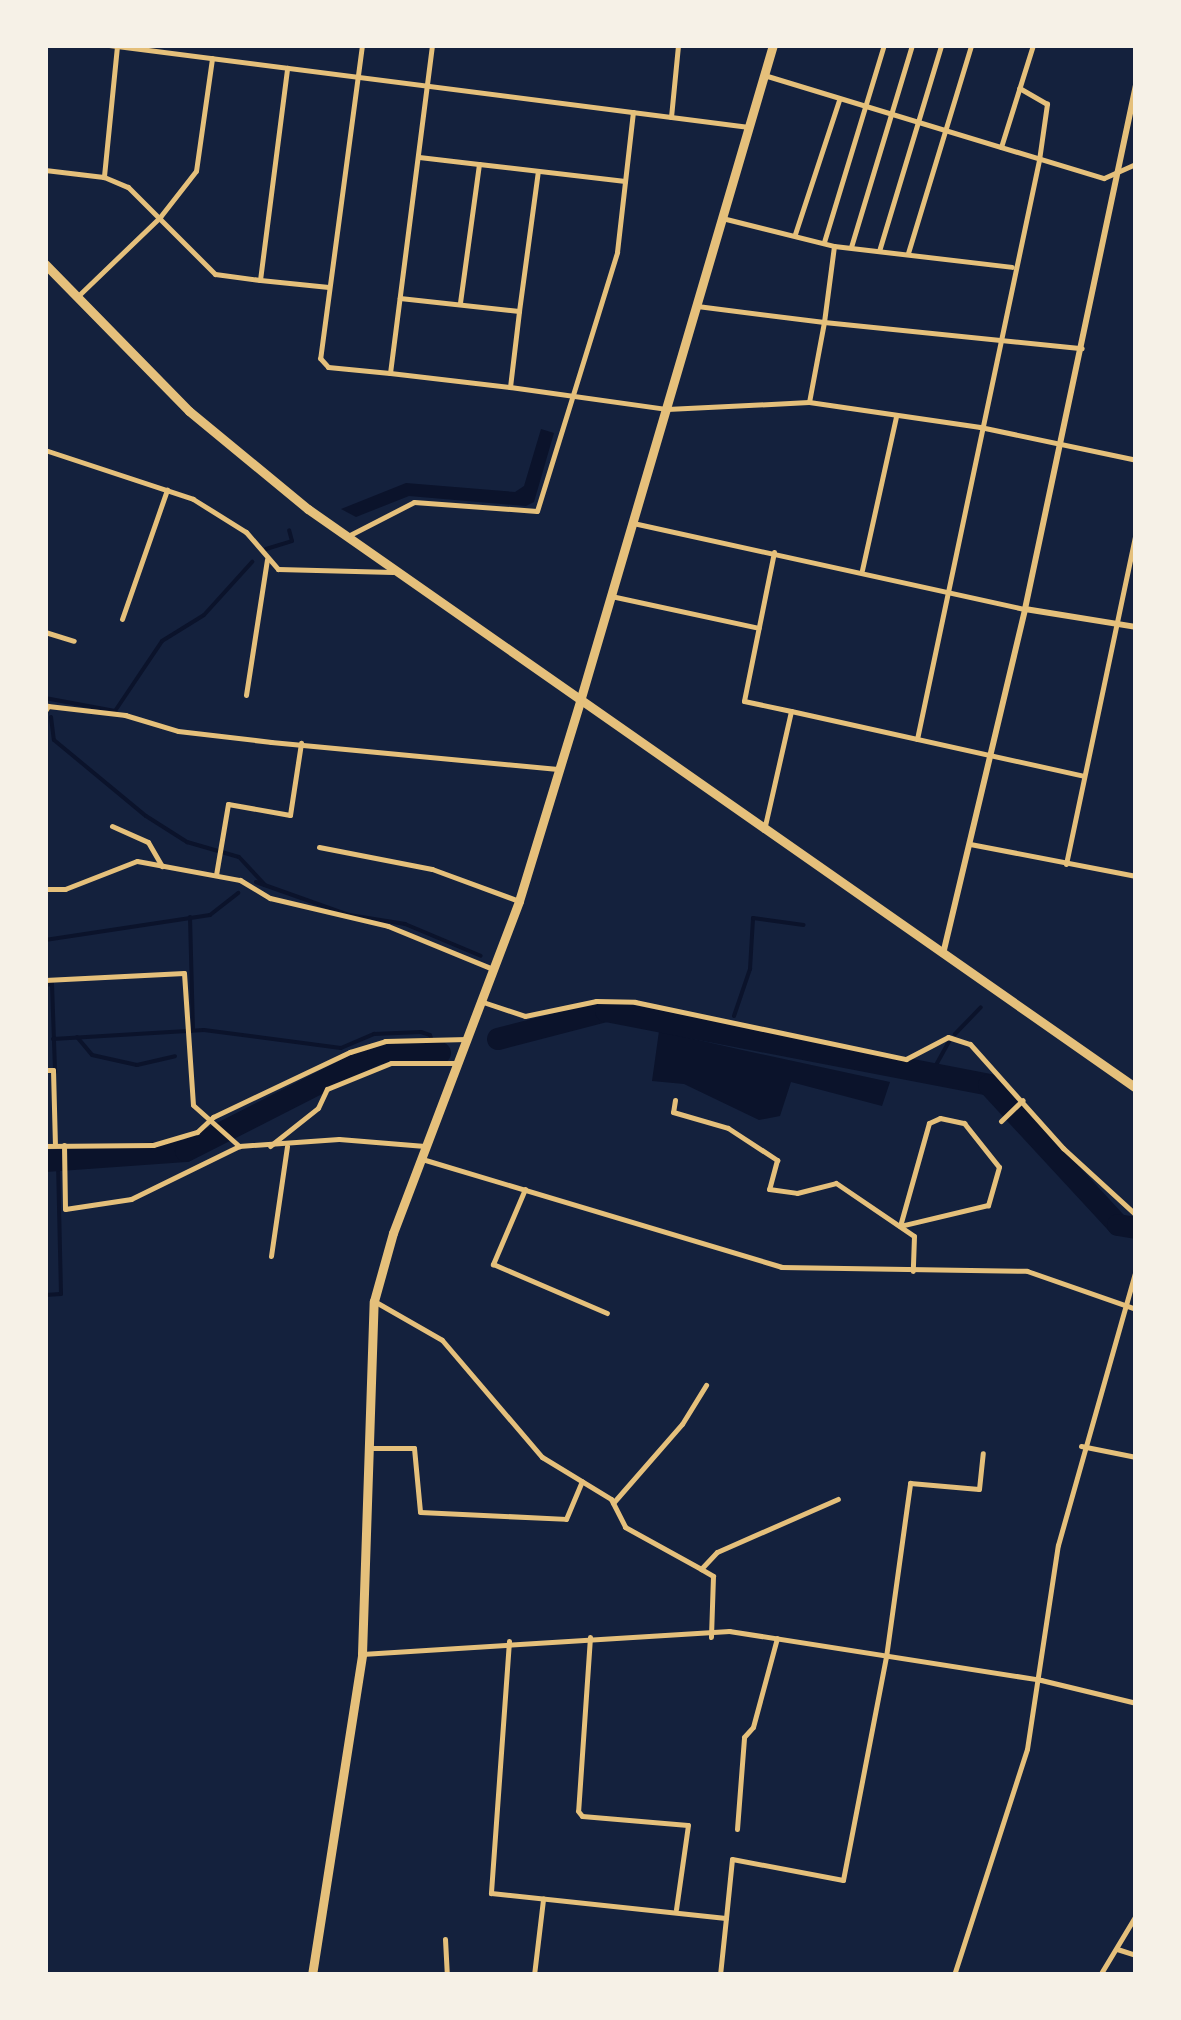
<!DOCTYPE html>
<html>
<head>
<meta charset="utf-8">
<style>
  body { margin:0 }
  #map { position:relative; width:1181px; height:2020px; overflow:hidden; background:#14213d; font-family:Quicksand,sans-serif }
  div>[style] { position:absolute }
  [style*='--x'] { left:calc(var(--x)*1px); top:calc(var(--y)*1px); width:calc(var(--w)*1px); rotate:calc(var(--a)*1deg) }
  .water>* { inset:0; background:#0b132b }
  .stream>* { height:4px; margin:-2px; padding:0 2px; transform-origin:2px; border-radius:2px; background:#0b132b }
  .river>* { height:22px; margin:-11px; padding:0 11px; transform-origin:11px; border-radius:11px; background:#0b132b }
  .minor>* { height:5px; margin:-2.5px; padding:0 2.5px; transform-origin:2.5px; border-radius:2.5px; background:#e5c07b }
  .tertiary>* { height:6px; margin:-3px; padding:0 3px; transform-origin:3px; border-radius:3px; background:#e5c07b }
  .primary>* { height:9px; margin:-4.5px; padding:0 4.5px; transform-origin:4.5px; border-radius:4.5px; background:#e5c07b }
  .trunk>* { height:9px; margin:-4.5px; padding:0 4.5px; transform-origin:4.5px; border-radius:4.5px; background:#e5c07b }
  span { translate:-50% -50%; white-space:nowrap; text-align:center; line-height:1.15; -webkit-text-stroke:8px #f6f1e7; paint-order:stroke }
  .frame { position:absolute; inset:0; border:48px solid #f6f1e7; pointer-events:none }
</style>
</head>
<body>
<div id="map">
  <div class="water">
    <div style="clip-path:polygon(541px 429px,554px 433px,534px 502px,526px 506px,409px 496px,356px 517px,341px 509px,406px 483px,515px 492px,524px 486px)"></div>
    <div style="clip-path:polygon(659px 1031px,742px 1050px,890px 1082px,882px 1106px,791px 1082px,780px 1116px,759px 1120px,684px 1084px,652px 1081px)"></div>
  </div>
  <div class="stream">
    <div style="--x:266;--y:549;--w:27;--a:-17"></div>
    <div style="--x:292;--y:541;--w:11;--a:-105"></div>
    <div style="--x:45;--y:698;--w:71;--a:10.5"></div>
    <div style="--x:115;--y:711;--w:84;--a:-56.1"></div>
    <div style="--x:162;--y:641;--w:49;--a:-31.8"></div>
    <div style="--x:204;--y:615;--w:72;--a:-47.8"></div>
    <div style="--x:51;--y:717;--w:23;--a:83"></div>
    <div style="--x:54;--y:740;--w:119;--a:39.6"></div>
    <div style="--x:146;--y:816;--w:49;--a:32.4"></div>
    <div style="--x:187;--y:842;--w:54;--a:16.1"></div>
    <div style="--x:239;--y:857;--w:38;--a:47"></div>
    <div style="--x:256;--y:882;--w:99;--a:19.5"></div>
    <div style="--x:349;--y:915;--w:57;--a:9.1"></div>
    <div style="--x:405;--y:924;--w:82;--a:22.8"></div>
    <div style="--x:190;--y:917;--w:111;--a:88.5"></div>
    <div style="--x:45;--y:940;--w:167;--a:-8.6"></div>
    <div style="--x:210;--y:915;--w:36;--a:-38"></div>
    <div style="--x:45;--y:985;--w:7;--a:-8"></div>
    <div style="--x:52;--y:984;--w:88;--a:88"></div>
    <div style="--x:734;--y:1016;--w:50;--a:-71.2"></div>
    <div style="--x:750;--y:969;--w:51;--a:-86.6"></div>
    <div style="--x:753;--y:918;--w:51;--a:7.8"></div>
    <div style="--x:955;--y:1034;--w:37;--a:-46"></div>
    <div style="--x:727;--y:1035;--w:8;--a:-67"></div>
    <div style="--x:77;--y:1037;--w:23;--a:50"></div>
    <div style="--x:92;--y:1055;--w:46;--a:12.5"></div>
    <div style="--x:137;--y:1065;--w:39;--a:-13"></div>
    <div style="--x:53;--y:1039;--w:151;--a:-3.4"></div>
    <div style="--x:204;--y:1030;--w:138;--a:7.5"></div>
    <div style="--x:341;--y:1048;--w:36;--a:-23"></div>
    <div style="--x:374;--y:1034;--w:47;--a:-2.4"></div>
    <div style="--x:421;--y:1032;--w:9;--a:18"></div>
    <div style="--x:430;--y:1035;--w:19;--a:72"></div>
    <div style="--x:931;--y:1074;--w:38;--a:-61"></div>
    <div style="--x:45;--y:1295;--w:16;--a:-4"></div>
    <div style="--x:61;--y:1294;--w:134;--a:-91.3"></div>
  </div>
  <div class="river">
    <div style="--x:498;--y:1039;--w:112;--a:-14.5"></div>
    <div style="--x:606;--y:1011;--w:390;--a:10.9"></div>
    <div style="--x:989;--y:1085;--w:190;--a:47.3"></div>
    <div style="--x:1118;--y:1225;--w:18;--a:9"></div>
    <div style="--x:45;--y:1161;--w:141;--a:-4.1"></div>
    <div style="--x:186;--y:1151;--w:216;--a:-27"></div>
    <div style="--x:378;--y:1053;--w:62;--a:0"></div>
  </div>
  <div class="minor">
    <div style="--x:109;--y:45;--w:645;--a:7.3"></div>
    <div style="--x:362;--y:45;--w:316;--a:97.6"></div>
    <div style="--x:320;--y:358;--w:12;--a:48"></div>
    <div style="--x:328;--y:367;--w:62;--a:5.5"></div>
    <div style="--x:390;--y:373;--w:331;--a:-82.7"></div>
    <div style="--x:117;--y:46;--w:132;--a:95.7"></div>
    <div style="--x:104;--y:177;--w:26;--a:23"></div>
    <div style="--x:128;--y:187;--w:123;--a:45"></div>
    <div style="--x:215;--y:274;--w:45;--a:7.6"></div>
    <div style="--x:260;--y:280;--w:214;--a:-82.7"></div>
    <div style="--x:764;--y:75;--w:355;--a:16.9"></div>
    <div style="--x:1104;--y:178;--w:35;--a:-24"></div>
    <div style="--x:671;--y:117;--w:72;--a:-84.4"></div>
    <div style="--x:1001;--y:147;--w:107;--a:-72.6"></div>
    <div style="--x:419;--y:157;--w:60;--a:6.7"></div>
    <div style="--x:479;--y:164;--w:140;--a:97.8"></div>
    <div style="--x:479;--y:164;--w:147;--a:6.6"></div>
    <div style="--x:45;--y:170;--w:59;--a:6.8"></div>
    <div style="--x:722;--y:218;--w:115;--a:14"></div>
    <div style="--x:834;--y:246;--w:179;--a:6.7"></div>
    <div style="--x:795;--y:234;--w:141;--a:-71.8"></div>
    <div style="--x:824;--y:242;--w:206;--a:-73.1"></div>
    <div style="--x:834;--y:246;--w:77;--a:97.5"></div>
    <div style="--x:824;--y:322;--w:259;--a:5.8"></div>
    <div style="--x:851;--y:247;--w:211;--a:-73.2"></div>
    <div style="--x:879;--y:251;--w:215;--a:-73.2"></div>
    <div style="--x:908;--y:253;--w:217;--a:-73.1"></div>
    <div style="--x:260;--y:280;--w:69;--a:5.8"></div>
    <div style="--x:78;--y:296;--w:114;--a:-43.9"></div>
    <div style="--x:160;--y:217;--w:58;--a:-52"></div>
    <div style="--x:196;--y:171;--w:114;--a:-81.9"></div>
    <div style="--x:697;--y:306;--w:128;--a:7.2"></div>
    <div style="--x:824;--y:322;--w:81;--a:100.6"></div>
    <div style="--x:519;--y:311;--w:141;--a:-82.3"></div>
    <div style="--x:390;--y:373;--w:121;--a:6.7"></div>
    <div style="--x:510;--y:387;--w:77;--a:-83.2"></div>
    <div style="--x:519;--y:311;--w:120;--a:-173.8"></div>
    <div style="--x:510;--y:387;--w:159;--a:8"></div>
    <div style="--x:667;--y:409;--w:142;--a:-2.8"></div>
    <div style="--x:809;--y:402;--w:173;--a:8.3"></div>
    <div style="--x:980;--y:427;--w:159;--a:11.9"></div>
    <div style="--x:45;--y:450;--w:156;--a:18.3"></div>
    <div style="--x:193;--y:499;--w:62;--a:31.9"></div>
    <div style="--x:246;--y:532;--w:49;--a:49.1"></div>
    <div style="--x:278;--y:569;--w:115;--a:1.5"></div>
    <div style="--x:633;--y:523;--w:401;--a:12.4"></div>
    <div style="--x:346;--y:537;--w:76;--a:-27.2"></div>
    <div style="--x:414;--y:502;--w:123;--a:4.2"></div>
    <div style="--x:537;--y:511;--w:271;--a:-72.8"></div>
    <div style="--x:617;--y:252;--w:141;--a:-83.5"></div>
    <div style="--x:774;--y:552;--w:152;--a:101.4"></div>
    <div style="--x:744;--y:701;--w:48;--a:12"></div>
    <div style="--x:862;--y:570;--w:157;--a:-77.5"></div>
    <div style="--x:611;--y:596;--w:151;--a:12.2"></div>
    <div style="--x:122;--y:619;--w:137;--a:-70.8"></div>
    <div style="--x:45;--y:632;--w:30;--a:17"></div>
    <div style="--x:246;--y:695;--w:137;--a:-81.2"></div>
    <div style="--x:45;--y:711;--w:6;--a:-59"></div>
    <div style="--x:48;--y:706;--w:78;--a:6.7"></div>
    <div style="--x:125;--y:715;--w:55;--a:16.8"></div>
    <div style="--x:178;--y:731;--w:94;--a:6.7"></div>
    <div style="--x:271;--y:742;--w:288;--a:5.4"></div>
    <div style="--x:917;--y:739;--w:592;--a:-78.1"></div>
    <div style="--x:1039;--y:160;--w:57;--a:-81.9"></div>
    <div style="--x:1047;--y:104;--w:32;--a:-150"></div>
    <div style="--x:112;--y:826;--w:39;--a:24"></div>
    <div style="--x:148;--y:842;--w:28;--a:60"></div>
    <div style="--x:764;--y:830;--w:122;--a:-77.2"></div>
    <div style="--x:791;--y:711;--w:300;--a:12.5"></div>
    <div style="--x:970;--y:844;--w:169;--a:10.9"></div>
    <div style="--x:319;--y:847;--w:115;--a:11"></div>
    <div style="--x:432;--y:869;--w:93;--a:20.2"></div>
    <div style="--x:1066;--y:864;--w:339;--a:-78.1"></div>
    <div style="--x:216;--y:875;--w:72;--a:-80.4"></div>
    <div style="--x:228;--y:804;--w:63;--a:10.1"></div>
    <div style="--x:290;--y:815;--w:73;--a:-81.3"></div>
    <div style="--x:45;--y:889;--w:20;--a:0"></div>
    <div style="--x:65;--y:889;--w:77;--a:-21.3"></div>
    <div style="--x:137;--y:861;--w:105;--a:10.5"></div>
    <div style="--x:240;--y:880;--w:35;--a:31"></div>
    <div style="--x:270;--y:898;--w:121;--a:13.3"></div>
    <div style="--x:388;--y:926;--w:113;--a:22.3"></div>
    <div style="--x:45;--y:980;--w:139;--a:-2.9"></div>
    <div style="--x:184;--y:973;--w:132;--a:86.1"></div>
    <div style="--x:193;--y:1105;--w:62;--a:41.7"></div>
    <div style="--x:483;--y:1002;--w:44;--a:18.4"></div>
    <div style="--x:525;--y:1016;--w:73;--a:-11.9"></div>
    <div style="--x:596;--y:1001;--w:39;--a:1"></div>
    <div style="--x:635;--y:1002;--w:277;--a:11.9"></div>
    <div style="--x:906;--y:1059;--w:47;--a:-27.6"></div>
    <div style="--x:948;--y:1037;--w:23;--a:18"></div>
    <div style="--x:970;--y:1044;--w:140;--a:48.2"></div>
    <div style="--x:1063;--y:1148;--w:99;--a:42.5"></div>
    <div style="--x:45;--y:1070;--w:8;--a:0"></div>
    <div style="--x:53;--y:1070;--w:74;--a:88.5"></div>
    <div style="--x:675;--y:1100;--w:12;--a:99"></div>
    <div style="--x:673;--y:1112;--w:57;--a:16.2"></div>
    <div style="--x:728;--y:1128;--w:59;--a:33.1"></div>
    <div style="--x:777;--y:1160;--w:30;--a:105"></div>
    <div style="--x:769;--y:1189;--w:28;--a:8"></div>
    <div style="--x:797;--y:1193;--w:40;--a:-14.4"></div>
    <div style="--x:836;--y:1183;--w:94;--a:34.2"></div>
    <div style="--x:914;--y:1236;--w:35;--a:92"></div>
    <div style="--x:940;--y:1118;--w:25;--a:12"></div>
    <div style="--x:964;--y:1123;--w:56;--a:51.5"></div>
    <div style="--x:999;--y:1167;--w:40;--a:106"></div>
    <div style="--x:988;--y:1205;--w:90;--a:166.6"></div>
    <div style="--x:900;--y:1226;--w:107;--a:-74.3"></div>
    <div style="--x:929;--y:1123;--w:12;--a:-24"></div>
    <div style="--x:1001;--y:1121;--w:30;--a:-44"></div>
    <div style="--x:64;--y:1145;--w:64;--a:89.1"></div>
    <div style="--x:65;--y:1209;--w:67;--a:-8.6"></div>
    <div style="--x:131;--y:1199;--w:120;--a:-26.1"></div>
    <div style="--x:239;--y:1146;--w:100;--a:-4"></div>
    <div style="--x:339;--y:1139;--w:86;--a:4.7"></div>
    <div style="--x:45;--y:1146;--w:108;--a:-0.5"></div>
    <div style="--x:153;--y:1145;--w:46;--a:-16.5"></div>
    <div style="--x:197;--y:1132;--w:22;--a:-43"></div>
    <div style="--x:213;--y:1117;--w:152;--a:-25.4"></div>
    <div style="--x:350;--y:1052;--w:37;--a:-17"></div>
    <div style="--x:385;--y:1041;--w:82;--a:-1.4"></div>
    <div style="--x:270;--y:1146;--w:61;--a:-38.4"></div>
    <div style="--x:318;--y:1108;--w:21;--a:-65"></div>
    <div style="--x:327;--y:1089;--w:69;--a:-22.1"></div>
    <div style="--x:391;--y:1063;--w:67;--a:0"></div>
    <div style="--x:422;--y:1159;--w:375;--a:16.7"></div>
    <div style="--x:781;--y:1267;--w:246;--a:0.9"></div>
    <div style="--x:1027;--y:1271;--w:115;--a:19.2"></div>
    <div style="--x:525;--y:1189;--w:82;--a:113.1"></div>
    <div style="--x:493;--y:1264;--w:124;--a:23.3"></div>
    <div style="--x:271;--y:1256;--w:111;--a:-81.7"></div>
    <div style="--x:374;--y:1301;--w:78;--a:29.8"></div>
    <div style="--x:442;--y:1340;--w:154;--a:49.5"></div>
    <div style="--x:542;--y:1457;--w:81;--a:31.3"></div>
    <div style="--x:611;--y:1499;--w:31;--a:63"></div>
    <div style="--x:625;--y:1527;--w:87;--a:28.9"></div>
    <div style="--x:701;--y:1569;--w:23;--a:-47"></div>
    <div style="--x:717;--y:1552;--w:132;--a:-23.7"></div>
    <div style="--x:1081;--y:1446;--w:56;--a:11.3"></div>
    <div style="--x:370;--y:1448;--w:44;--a:0"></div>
    <div style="--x:414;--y:1448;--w:64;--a:84.6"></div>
    <div style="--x:420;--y:1512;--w:146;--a:2.7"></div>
    <div style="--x:566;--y:1519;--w:41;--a:-67.2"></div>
    <div style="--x:613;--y:1503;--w:105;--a:-48.9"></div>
    <div style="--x:682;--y:1424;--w:46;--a:-58.4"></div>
    <div style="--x:701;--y:1569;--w:14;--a:30"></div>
    <div style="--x:713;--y:1576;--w:61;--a:91.9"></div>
    <div style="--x:590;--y:1637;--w:174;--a:93.9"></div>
    <div style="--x:578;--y:1811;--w:6;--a:51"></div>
    <div style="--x:582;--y:1816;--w:106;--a:4.9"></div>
    <div style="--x:688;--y:1825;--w:85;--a:98.1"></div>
    <div style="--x:509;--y:1641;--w:253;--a:94.1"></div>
    <div style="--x:491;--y:1893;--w:236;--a:6.1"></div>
    <div style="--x:726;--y:1918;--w:59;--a:-84.2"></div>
    <div style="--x:732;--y:1859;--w:113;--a:10.7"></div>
    <div style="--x:843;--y:1880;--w:227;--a:-79.1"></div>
    <div style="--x:886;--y:1657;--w:176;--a:-82.1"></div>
    <div style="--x:910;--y:1483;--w:69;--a:5"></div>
    <div style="--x:979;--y:1489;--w:36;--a:-84"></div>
    <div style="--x:362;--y:1654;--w:368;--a:-3.6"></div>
    <div style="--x:729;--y:1631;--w:316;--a:8.9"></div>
    <div style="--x:1041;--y:1680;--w:98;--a:13.6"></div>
    <div style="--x:737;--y:1829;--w:92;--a:-85.6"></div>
    <div style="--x:744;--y:1737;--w:13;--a:-48"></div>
    <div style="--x:753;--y:1727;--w:92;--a:-74.9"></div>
    <div style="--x:445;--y:1939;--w:36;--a:87"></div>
    <div style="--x:1117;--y:1949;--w:20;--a:18"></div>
    <div style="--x:534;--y:1975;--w:77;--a:-83.2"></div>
    <div style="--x:720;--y:1975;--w:57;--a:-84"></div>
    <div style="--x:954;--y:1975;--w:237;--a:-72.1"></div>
    <div style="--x:1027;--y:1749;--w:206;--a:-81.4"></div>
    <div style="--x:1058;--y:1545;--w:286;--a:-74.2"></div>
    <div style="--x:1100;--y:1975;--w:70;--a:-59"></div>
  </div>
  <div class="tertiary">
    <div style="--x:1025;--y:609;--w:112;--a:9.2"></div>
    <div style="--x:943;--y:954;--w:355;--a:-76.6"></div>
    <div style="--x:1025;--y:609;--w:536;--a:-78.04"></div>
  </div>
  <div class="primary">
    <div style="--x:580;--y:701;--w:684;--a:-73.61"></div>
  </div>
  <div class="trunk">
    <div style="--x:45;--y:264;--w:206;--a:45.6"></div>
    <div style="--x:189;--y:411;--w:154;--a:39.5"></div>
    <div style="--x:308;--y:509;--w:1010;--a:34.96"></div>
    <div style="--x:312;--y:1975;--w:325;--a:-81.1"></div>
    <div style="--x:362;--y:1654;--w:353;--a:-88.1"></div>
    <div style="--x:374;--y:1301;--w:71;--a:-74.4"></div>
    <div style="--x:393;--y:1233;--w:355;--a:-69.2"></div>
    <div style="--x:519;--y:901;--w:209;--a:-73"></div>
  </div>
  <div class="frame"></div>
</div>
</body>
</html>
